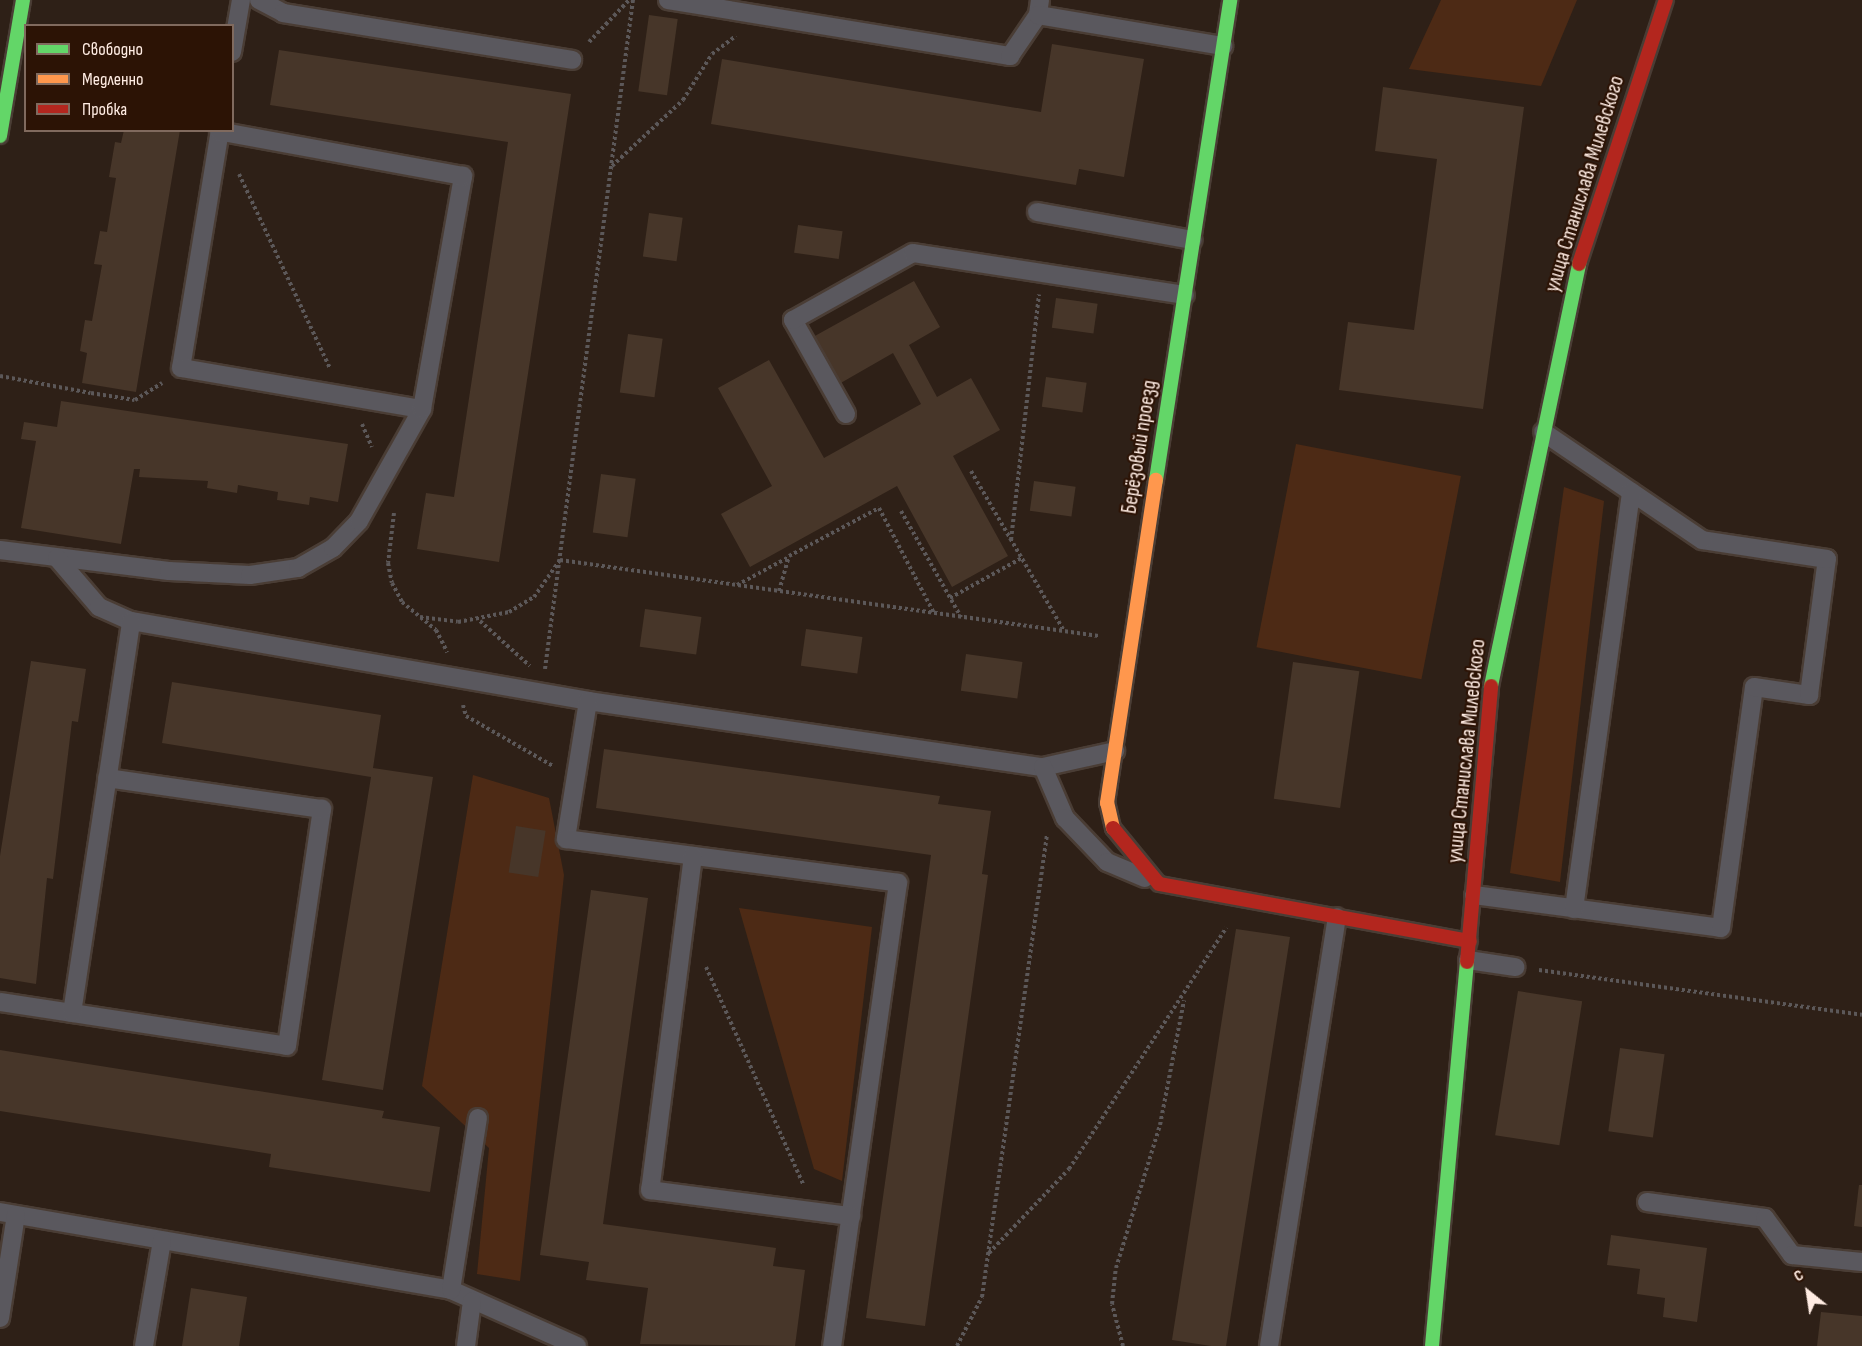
<!DOCTYPE html>
<html>
<head>
<meta charset="utf-8">
<style>
  body { margin:0 }
  #map { position:relative; width:1862px; height:1346px; overflow:hidden; background:#2e2017; font-family:"Sofia Sans Condensed",sans-serif }
  div>[style] { position:absolute }
  [style*='--x'] { left:calc(var(--x)*1px); top:calc(var(--y)*1px); width:calc(var(--w)*1px); rotate:calc(var(--a)*1deg) }
  .green>* { inset:0; background:#4d2a15; transform-origin:0 0 }
  .building>* { inset:0; background:#473629; transform-origin:0 0 }
  .path>* { height:4px; margin-top:-2px; transform-origin:0; background:repeating-linear-gradient(90deg,#5c5859 0 3px,transparent 0 6px) }
  .roads { filter:drop-shadow(2px 0 #4a3d35) drop-shadow(-2px 0 #4a3d35) drop-shadow(0 2px #4a3d35) drop-shadow(0 -2px #4a3d35) }
  .lane>* { height:18px; margin:-9px; padding:0 9px; transform-origin:9px; border-radius:9px; background:#5a585e }
  .fast>* { height:14px; margin:-7px; padding:0 7px; transform-origin:7px; border-radius:7px; background:#63d668 }
  .slow>* { height:14px; margin:-7px; padding:0 7px; transform-origin:7px; border-radius:7px; background:#ff974d }
  .jam>* { height:14px; margin:-7px; padding:0 7px; transform-origin:7px; border-radius:7px; background:#b3261e }
  span { translate:-50% -50%; white-space:nowrap; text-align:center; line-height:1.15; -webkit-text-stroke:4.5px #2c1305; paint-order:stroke }
  .street-label { font-size:21px; color:#ffece3 }
  .legend { position:absolute; left:24px; top:24px; width:210px; height:108px; box-sizing:border-box; background:#2c1305; border:2px solid #806a5e; margin:0; padding:8px 10px; list-style:none; font-size:18px; color:#ffece3 }
  .legend li { display:flex; align-items:center; gap:12px; height:30px }
  .legend b { width:30px; border:2px solid #806a5e }
  .north { position:absolute; left:1778px; top:1262px; width:60px; height:60px; -webkit-text-stroke:4px #2c1305; paint-order:stroke; rotate:330deg; font-size:16px; font-weight:700; line-height:24px; text-align:center; color:#ffece3 }
  .north::after { content:''; display:block; margin:auto; width:21px; height:27px; background:#ffece3; clip-path:polygon(50% 0,100% 100%,50% 72%,0 100%) }
</style>
</head>
<body>
<div id="map">
  <div class="green">
    <div style="clip-path:polygon(1441px 0,1577px 0,1541px 86px,1409px 69px)"></div>
    <div style="left:1296px;top:444px;width:168px;height:207px;rotate:11deg"></div>
    <div style="clip-path:polygon(1564px 487px,1604px 501px,1560px 882px,1510px 873px)"></div>
    <div style="clip-path:polygon(473px 775px,549px 798px,564px 875px,520px 1281px,477px 1274px,489px 1148px,422px 1086px)"></div>
    <div style="clip-path:polygon(739px 908px,872px 927px,842px 1181px,814px 1169px)"></div>
  </div>
  <div class="building">
    <div style="left:649px;top:15px;width:29px;height:77px;rotate:8deg"></div>
    <div style="clip-path:polygon(1052px 44px,1144px 59px,1124px 177px,1079px 169px,1076px 185px,711px 124px,722px 59px,1041px 112px)"></div>
    <div style="clip-path:polygon(279px 50px,571px 94px,499px 562px,417px 549px,426px 493px,454px 497px,508px 142px,270px 105px)"></div>
    <div style="clip-path:polygon(1383px 87px,1524px 107px,1483px 409px,1339px 390px,1348px 322px,1414px 330px,1437px 159px,1375px 151px)"></div>
    <div style="clip-path:polygon(124px 130px,180px 130px,136px 392px,82px 383px,87px 353px,80px 351px,85px 320px,92px 321px,102px 265px,94px 264px,100px 231px,107px 232px,116px 178px,109px 177px,115px 142px,121px 143px)"></div>
    <div style="left:649px;top:213px;width:34px;height:44px;rotate:8deg"></div>
    <div style="left:798px;top:225px;width:45px;height:28px;rotate:8deg"></div>
    <div style="clip-path:polygon(914px 281px,940px 327px,909px 345px,937px 397px,971px 378px,1000px 430px,953px 456px,1008px 556px,952px 587px,897px 486px,750px 567px,721px 514px,772px 486px,718px 388px,769px 360px,824px 458px,921px 404px,893px 353px,839px 384px,813px 337px)"></div>
    <div style="left:1056px;top:298px;width:42px;height:30px;rotate:8deg"></div>
    <div style="left:628px;top:334px;width:35px;height:59px;rotate:8deg"></div>
    <div style="left:1046px;top:377px;width:41px;height:30px;rotate:8deg"></div>
    <div style="clip-path:polygon(61px 401px,348px 444px,338px 502px,310px 497px,309px 505px,277px 500px,278px 492px,238px 485px,237px 493px,207px 488px,208px 481px,139px 477px,140px 469px,134px 469px,121px 544px,21px 528px,36px 441px,21px 439px,24px 422px,57px 427px)"></div>
    <div style="left:601px;top:474px;width:35px;height:59px;rotate:8deg"></div>
    <div style="left:1034px;top:481px;width:42px;height:30px;rotate:8deg"></div>
    <div style="left:645px;top:609px;width:57px;height:38px;rotate:8deg"></div>
    <div style="left:806px;top:629px;width:57px;height:37px;rotate:8deg"></div>
    <div style="left:966px;top:654px;width:57px;height:37px;rotate:8deg"></div>
    <div style="clip-path:polygon(31px 661px,86px 669px,78px 722px,72px 721px,53px 879px,47px 878px,36px 984px,0 978px,0 856px)"></div>
    <div style="left:1293px;top:662px;width:67px;height:138px;rotate:8deg"></div>
    <div style="clip-path:polygon(172px 682px,381px 715px,373px 768px,433px 777px,383px 1090px,322px 1080px,371px 777px,162px 743px)"></div>
    <div style="clip-path:polygon(604px 749px,940px 796px,938px 804px,991px 811px,982px 874px,988px 875px,925px 1326px,866px 1318px,931px 855px,596px 808px)"></div>
    <div style="left:516px;top:826px;width:30px;height:47px;rotate:9deg"></div>
    <div style="clip-path:polygon(591px 890px,648px 898px,603px 1224px,776px 1248px,773px 1266px,805px 1270px,795px 1346px,640px 1344px,648px 1288px,586px 1280px,589px 1262px,540px 1255px)"></div>
    <div style="clip-path:polygon(1236px 929px,1290px 937px,1226px 1346px,1211px 1346px,1172px 1340px)"></div>
    <div style="left:1518px;top:991px;width:65px;height:146px;rotate:9deg"></div>
    <div style="left:1620px;top:1048px;width:45px;height:84px;rotate:8deg"></div>
    <div style="clip-path:polygon(0 1050px,384px 1111px,382px 1118px,440px 1127px,430px 1192px,269px 1167px,271px 1154px,0 1111px)"></div>
    <div style="clip-path:polygon(1859px 1185px,1862px 1185px,1862px 1227px,1854px 1226px)"></div>
    <div style="clip-path:polygon(1611px 1235px,1707px 1248px,1697px 1322px,1663px 1317px,1665px 1298px,1637px 1294px,1640px 1269px,1607px 1265px)"></div>
    <div style="clip-path:polygon(191px 1288px,247px 1297px,239px 1346px,182px 1346px)"></div>
    <div style="clip-path:polygon(1821px 1312px,1862px 1316px,1862px 1346px,1817px 1346px)"></div>
  </div>
  <div class="path">
    <div style="--x:589;--y:42;--w:58;--a:-46.4"></div>
    <div style="--x:612;--y:166;--w:97;--a:-42.9"></div>
    <div style="--x:683;--y:100;--w:54;--a:-57.8"></div>
    <div style="--x:712;--y:54;--w:30;--a:-37"></div>
    <div style="--x:239;--y:174;--w:214;--a:64.9"></div>
    <div style="--x:0;--y:376;--w:92;--a:10.7"></div>
    <div style="--x:91;--y:393;--w:44;--a:9.2"></div>
    <div style="--x:135;--y:400;--w:32;--a:-32"></div>
    <div style="--x:362;--y:424;--w:25;--a:67"></div>
    <div style="--x:971;--y:471;--w:185;--a:59.8"></div>
    <div style="--x:901;--y:511;--w:122;--a:60.5"></div>
    <div style="--x:394;--y:513;--w:50;--a:96.8"></div>
    <div style="--x:388;--y:563;--w:20;--a:79"></div>
    <div style="--x:392;--y:583;--w:21;--a:62"></div>
    <div style="--x:402;--y:602;--w:44;--a:39.5"></div>
    <div style="--x:436;--y:630;--w:25;--a:63"></div>
    <div style="--x:1011;--y:540;--w:247;--a:-83.5"></div>
    <div style="--x:737;--y:585;--w:59;--a:-28.3"></div>
    <div style="--x:779;--y:591;--w:36;--a:-74"></div>
    <div style="--x:789;--y:556;--w:102;--a:-28.1"></div>
    <div style="--x:879;--y:508;--w:119;--a:62.4"></div>
    <div style="--x:950;--y:598;--w:82;--a:-29.1"></div>
    <div style="--x:420;--y:617;--w:38;--a:7"></div>
    <div style="--x:458;--y:622;--w:52;--a:-11.1"></div>
    <div style="--x:509;--y:612;--w:29;--a:-31"></div>
    <div style="--x:534;--y:597;--w:45;--a:-54.9"></div>
    <div style="--x:560;--y:560;--w:544;--a:8.03"></div>
    <div style="--x:480;--y:621;--w:67;--a:42"></div>
    <div style="--x:545;--y:669;--w:675;--a:-82.51"></div>
    <div style="--x:463;--y:705;--w:11;--a:75"></div>
    <div style="--x:466;--y:716;--w:100;--a:29.9"></div>
    <div style="--x:706;--y:967;--w:238;--a:65.9"></div>
    <div style="--x:1539;--y:970;--w:326;--a:7.9"></div>
    <div style="--x:989;--y:1253;--w:116;--a:-46.4"></div>
    <div style="--x:1069;--y:1169;--w:288;--a:-56.9"></div>
    <div style="--x:957;--y:1346;--w:55;--a:-63"></div>
    <div style="--x:982;--y:1297;--w:467;--a:-82"></div>
    <div style="--x:1123;--y:1346;--w:43;--a:-104.7"></div>
    <div style="--x:1112;--y:1304;--w:36;--a:-84"></div>
    <div style="--x:1116;--y:1268;--w:150;--a:-72.9"></div>
    <div style="--x:1160;--y:1125;--w:127;--a:-79.1"></div>
  </div>
  <div class="roads">
    <div class="lane">
      <div style="--x:259;--y:0;--w:27;--a:28"></div>
      <div style="--x:283;--y:13;--w:293;--a:9.2"></div>
      <div style="--x:668;--y:0;--w:347;--a:9.3"></div>
      <div style="--x:1010;--y:56;--w:50;--a:-55.7"></div>
      <div style="--x:1040;--y:0;--w:15;--a:98"></div>
      <div style="--x:1038;--y:15;--w:188;--a:9.5"></div>
      <div style="--x:232;--y:52;--w:53;--a:-80.2"></div>
      <div style="--x:220;--y:130;--w:241;--a:99.3"></div>
      <div style="--x:181;--y:368;--w:244;--a:9.7"></div>
      <div style="--x:1037;--y:212;--w:158;--a:10.2"></div>
      <div style="--x:846;--y:414;--w:108;--a:-119.4"></div>
      <div style="--x:793;--y:320;--w:137;--a:-29.2"></div>
      <div style="--x:913;--y:253;--w:275;--a:8.8"></div>
      <div style="--x:0;--y:550;--w:170;--a:7.1"></div>
      <div style="--x:169;--y:571;--w:81;--a:2.8"></div>
      <div style="--x:250;--y:575;--w:49;--a:-8.3"></div>
      <div style="--x:298;--y:568;--w:40;--a:-29.7"></div>
      <div style="--x:333;--y:548;--w:37;--a:-46"></div>
      <div style="--x:359;--y:521;--w:129;--a:-60.6"></div>
      <div style="--x:422;--y:409;--w:237;--a:-80"></div>
      <div style="--x:463;--y:176;--w:248;--a:-169.6"></div>
      <div style="--x:57;--y:558;--w:65;--a:49.4"></div>
      <div style="--x:99;--y:607;--w:35;--a:24"></div>
      <div style="--x:131;--y:621;--w:464;--a:9.9"></div>
      <div style="--x:588;--y:701;--w:460;--a:8.3"></div>
      <div style="--x:1043;--y:767;--w:74;--a:-12.5"></div>
      <div style="--x:588;--y:701;--w:140;--a:99.1"></div>
      <div style="--x:566;--y:839;--w:335;--a:7.5"></div>
      <div style="--x:898;--y:883;--w:468;--a:98.1"></div>
      <div style="--x:1043;--y:767;--w:56;--a:66.7"></div>
      <div style="--x:1065;--y:818;--w:61;--a:46.3"></div>
      <div style="--x:1107;--y:862;--w:41;--a:22.8"></div>
      <div style="--x:693;--y:856;--w:337;--a:97.3"></div>
      <div style="--x:650;--y:1190;--w:203;--a:7.4"></div>
      <div style="--x:1474;--y:895;--w:249;--a:7.6"></div>
      <div style="--x:1721;--y:928;--w:243;--a:-82.2"></div>
      <div style="--x:1754;--y:687;--w:56;--a:8.3"></div>
      <div style="--x:1809;--y:695;--w:137;--a:-82.5"></div>
      <div style="--x:1827;--y:559;--w:126;--a:-171.4"></div>
      <div style="--x:1702;--y:540;--w:192;--a:-145.8"></div>
      <div style="--x:1574;--y:909;--w:421;--a:-82.2"></div>
      <div style="--x:1468;--y:960;--w:48;--a:8.5"></div>
      <div style="--x:0;--y:1002;--w:290;--a:8.7"></div>
      <div style="--x:287;--y:1046;--w:240;--a:-81.6"></div>
      <div style="--x:322;--y:809;--w:217;--a:-171.8"></div>
      <div style="--x:72;--y:1013;--w:396;--a:-81.4"></div>
      <div style="--x:1647;--y:1202;--w:119;--a:7.7"></div>
      <div style="--x:1765;--y:1218;--w:46;--a:53.9"></div>
      <div style="--x:1792;--y:1255;--w:70;--a:5.7"></div>
      <div style="--x:0;--y:1212;--w:458;--a:9.8"></div>
      <div style="--x:451;--y:1290;--w:138;--a:24"></div>
      <div style="--x:451;--y:1290;--w:174;--a:-81.1"></div>
      <div style="--x:0;--y:1318;--w:104;--a:-81.2"></div>
      <div style="--x:144;--y:1346;--w:107;--a:-80.3"></div>
      <div style="--x:466;--y:1346;--w:45;--a:-82.4"></div>
      <div style="--x:1269;--y:1346;--w:434;--a:-81"></div>
    </div>
    <div class="fast">
      <div style="--x:0;--y:136;--w:138;--a:-80.4"></div>
      <div style="--x:1156;--y:480;--w:486;--a:-81.2"></div>
      <div style="--x:1491;--y:686;--w:431;--a:-78.2"></div>
      <div style="--x:1432;--y:1346;--w:386;--a:-84.8"></div>
    </div>
    <div class="slow">
      <div style="--x:1113;--y:828;--w:26;--a:-103"></div>
      <div style="--x:1107;--y:803;--w:327;--a:-81.4"></div>
    </div>
    <div class="jam">
      <div style="--x:1579;--y:264;--w:278;--a:-71.8"></div>
      <div style="--x:1113;--y:828;--w:72;--a:50.6"></div>
      <div style="--x:1159;--y:884;--w:316;--a:10.4"></div>
      <div style="--x:1467;--y:962;--w:277;--a:-85"></div>
    </div>
  </div>
  <div class="street-label">
    <span style="left:1585px;top:184px;rotate:-73deg">улица Станислава Милевского</span>
    <span style="left:1140px;top:447px;rotate:-81deg">Берёзовый проезд</span>
    <span style="left:1467px;top:751px;rotate:-84deg">улица Станислава Милевского</span>
  </div>
  <ul class="legend">
  <li><b style="height:8px;background:#63d668"></b>Свободно</li>
  <li><b style="height:8px;background:#ff974d"></b>Медленно</li>
  <li><b style="height:8px;background:#b3261e"></b>Пробка</li>
  </ul>
  <div class="north">С</div>
</div>
</body>
</html>
